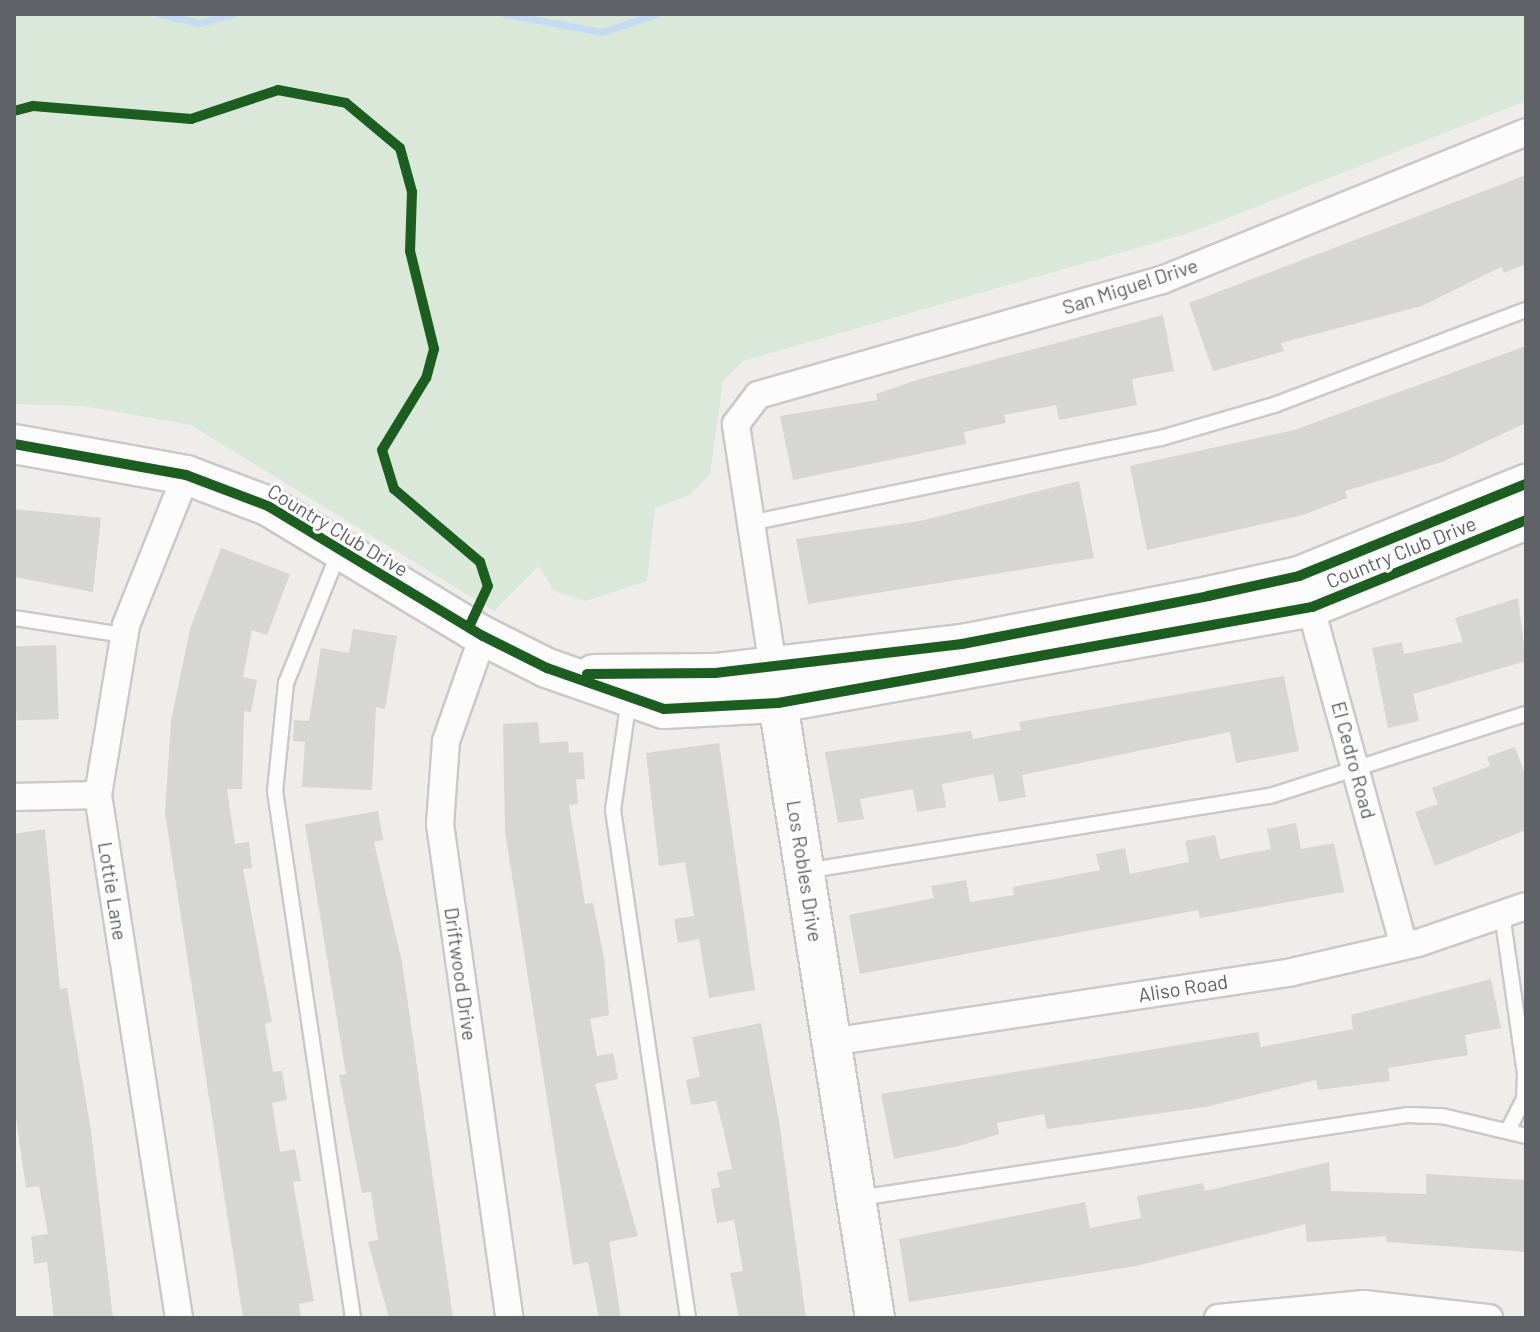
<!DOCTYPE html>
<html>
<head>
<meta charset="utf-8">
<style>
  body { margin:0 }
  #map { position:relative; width:1540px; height:1332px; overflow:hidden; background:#eeedea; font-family:Barlow,sans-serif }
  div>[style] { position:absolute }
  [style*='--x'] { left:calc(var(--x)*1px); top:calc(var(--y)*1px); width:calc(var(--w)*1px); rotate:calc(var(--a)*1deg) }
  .green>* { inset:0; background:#d9e8d8 }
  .stream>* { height:7px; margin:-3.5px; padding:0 3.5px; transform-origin:3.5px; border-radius:3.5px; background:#c4dcf2 }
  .building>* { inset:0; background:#d6d6d3; transform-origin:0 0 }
  .roads { filter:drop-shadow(2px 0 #c9c9c9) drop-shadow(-2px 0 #c9c9c9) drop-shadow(0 2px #c9c9c9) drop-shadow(0 -2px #c9c9c9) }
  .lane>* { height:14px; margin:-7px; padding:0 7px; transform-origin:7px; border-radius:7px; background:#fcfcfc }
  .street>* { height:26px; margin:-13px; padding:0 13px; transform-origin:13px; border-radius:13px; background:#fcfcfc }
  .secondary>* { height:38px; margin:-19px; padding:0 19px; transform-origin:19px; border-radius:19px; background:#fcfcfc }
  .cycleway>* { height:10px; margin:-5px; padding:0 5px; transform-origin:5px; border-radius:5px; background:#1b5e20 }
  span { translate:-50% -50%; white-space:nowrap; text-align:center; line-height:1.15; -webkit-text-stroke:6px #fff; paint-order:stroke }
  .street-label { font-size:20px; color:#5f6266 }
  .frame { position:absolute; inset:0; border:16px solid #5f6266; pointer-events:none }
</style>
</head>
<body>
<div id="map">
  <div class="green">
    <div style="clip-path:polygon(14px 14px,1526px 14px,1526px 101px,1189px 233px,743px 361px,723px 381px,710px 474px,690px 495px,655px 508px,647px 581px,586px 601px,554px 591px,539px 566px,494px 611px,191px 425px,84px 406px,14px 404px)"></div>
  </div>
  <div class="stream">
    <div style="--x:160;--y:14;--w:40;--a:13"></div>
    <div style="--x:199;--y:23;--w:35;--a:-15"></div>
    <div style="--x:505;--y:14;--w:99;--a:10.5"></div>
    <div style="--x:602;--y:32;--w:57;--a:-18.4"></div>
  </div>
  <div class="building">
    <div style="clip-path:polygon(1526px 175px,1526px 264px,1504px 273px,1501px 267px,1422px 306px,1281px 343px,1284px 351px,1213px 371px,1189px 303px)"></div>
    <div style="clip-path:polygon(1163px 315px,1174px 371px,1132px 379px,1137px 405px,1059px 420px,1056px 405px,1004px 415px,1006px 423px,964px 432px,966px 444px,793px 480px,780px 416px,877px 400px,876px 394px,920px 379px)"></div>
    <div style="clip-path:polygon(1526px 346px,1526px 423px,1442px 462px,1345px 491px,1347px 498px,1303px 515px,1147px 550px,1130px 466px,1294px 430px)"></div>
    <div style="clip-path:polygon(1079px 481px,1094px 558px,808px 604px,796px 539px,920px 521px)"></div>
    <div style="clip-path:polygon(14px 509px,101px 518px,93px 592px,14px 577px)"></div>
    <div style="clip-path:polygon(221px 548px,290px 574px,267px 635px,252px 630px,243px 677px,257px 680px,251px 712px,244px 711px,242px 789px,227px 789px,235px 844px,249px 842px,252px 868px,243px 869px,272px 1022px,265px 1024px,273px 1072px,282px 1071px,287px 1100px,272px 1103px,280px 1152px,295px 1149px,301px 1181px,293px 1182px,314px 1301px,299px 1304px,301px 1318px,243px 1318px,165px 813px,171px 721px,190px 629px)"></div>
    <div style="clip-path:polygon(1518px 598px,1526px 661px,1413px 694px,1419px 721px,1388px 728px,1372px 648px,1402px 642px,1404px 654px,1463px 642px,1455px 618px)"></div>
    <div style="clip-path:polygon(353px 629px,397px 636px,385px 709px,376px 707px,372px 790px,302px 787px,305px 742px,293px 741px,294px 720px,309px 721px,321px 648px,349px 653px)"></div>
    <div style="left:56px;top:645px;width:74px;height:42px;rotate:88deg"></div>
    <div style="clip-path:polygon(1284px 676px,1299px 751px,1236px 763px,1230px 732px,1022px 775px,1026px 797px,999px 802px,993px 774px,942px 784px,946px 807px,917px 812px,913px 789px,860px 799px,864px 819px,838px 823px,825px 752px,971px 731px,973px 739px,1021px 730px,1019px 722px)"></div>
    <div style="clip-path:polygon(538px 722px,540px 743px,568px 741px,569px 753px,583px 752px,585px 779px,576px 779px,578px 804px,569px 805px,585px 904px,593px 903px,604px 958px,609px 1015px,590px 1019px,597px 1056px,613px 1053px,618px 1079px,595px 1084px,638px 1236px,609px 1242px,621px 1318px,599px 1318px,588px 1262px,573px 1265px,505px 831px,503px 724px)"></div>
    <div style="clip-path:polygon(719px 743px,755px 990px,709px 998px,699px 939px,678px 943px,674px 919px,694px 916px,685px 862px,659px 866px,646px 753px)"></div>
    <div style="clip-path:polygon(1515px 747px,1526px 778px,1526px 830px,1435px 866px,1415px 812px,1438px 804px,1432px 788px,1490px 766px,1487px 757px)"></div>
    <div style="clip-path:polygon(378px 811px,383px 840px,374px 842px,402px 962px,453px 1318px,389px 1318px,368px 1242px,378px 1240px,371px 1192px,362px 1193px,339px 1075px,346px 1074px,305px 824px)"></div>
    <div style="clip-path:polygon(1296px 823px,1301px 849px,1334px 843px,1344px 892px,1200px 918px,1198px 910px,860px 974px,849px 915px,934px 898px,931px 886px,966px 880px,970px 902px,1014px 895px,1013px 887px,1100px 870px,1096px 854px,1125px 848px,1130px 874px,1189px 862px,1185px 841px,1215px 835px,1220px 859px,1271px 849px,1267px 829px)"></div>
    <div style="clip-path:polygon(45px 829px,60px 989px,67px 988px,91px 1131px,113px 1318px,54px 1318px,47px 1262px,34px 1264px,31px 1236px,48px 1234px,39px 1186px,26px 1188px,14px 1105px,14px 834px)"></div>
    <div style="clip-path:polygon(1491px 979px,1501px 1028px,1465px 1035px,1468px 1055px,1388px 1068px,1390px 1081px,1318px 1090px,1316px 1080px,1205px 1107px,1047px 1129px,1044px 1114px,997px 1123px,999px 1134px,959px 1146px,894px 1159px,881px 1094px,1258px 1032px,1261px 1047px,1353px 1029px,1351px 1015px)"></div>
    <div style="clip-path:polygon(761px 1023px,779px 1121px,806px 1318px,739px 1318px,730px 1273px,743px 1271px,734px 1220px,717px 1223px,711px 1189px,720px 1187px,717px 1172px,732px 1169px,724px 1132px,716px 1101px,691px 1105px,686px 1080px,700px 1077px,692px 1037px)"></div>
    <div style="clip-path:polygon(1329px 1162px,1331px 1191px,1426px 1194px,1426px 1174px,1526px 1180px,1526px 1252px,1386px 1242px,1386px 1236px,1307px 1242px,1305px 1224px,1136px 1266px,909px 1302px,899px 1239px,1085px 1202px,1090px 1228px,1141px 1218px,1137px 1196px,1203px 1183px,1205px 1191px)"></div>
  </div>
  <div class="roads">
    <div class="lane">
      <div style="--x:750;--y:523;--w:420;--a:-11.7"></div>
      <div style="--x:1161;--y:438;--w:118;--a:-16.3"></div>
      <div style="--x:1274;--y:405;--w:269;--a:-20.7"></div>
      <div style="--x:339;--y:552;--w:141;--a:112"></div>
      <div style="--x:286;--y:683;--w:109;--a:95.8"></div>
      <div style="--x:275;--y:791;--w:533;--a:81.58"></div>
      <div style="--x:14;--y:618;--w:111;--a:8.8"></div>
      <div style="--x:629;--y:699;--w:112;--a:98.2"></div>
      <div style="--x:613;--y:810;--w:514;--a:81.6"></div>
      <div style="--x:805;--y:871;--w:471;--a:-9.2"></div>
      <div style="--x:1270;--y:796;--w:269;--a:-17.8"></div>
      <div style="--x:1502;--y:914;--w:161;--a:81.8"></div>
      <div style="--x:1525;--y:1073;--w:26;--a:92"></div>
      <div style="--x:1524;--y:1099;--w:35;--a:117"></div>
      <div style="--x:859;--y:1198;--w:554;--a:-8.61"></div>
      <div style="--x:1407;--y:1115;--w:35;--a:2"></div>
      <div style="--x:1442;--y:1116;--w:86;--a:13.4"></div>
    </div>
    <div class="street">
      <div style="--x:1307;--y:594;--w:364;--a:74.6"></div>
      <div style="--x:483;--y:636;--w:111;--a:109.4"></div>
      <div style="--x:446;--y:741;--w:83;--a:94.1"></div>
      <div style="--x:440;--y:824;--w:499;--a:82"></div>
      <div style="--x:775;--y:680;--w:259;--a:-98.7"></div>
      <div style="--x:736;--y:424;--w:36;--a:-53"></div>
      <div style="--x:758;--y:395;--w:420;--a:-15.9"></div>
      <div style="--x:1162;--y:280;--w:393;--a:-22.1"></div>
      <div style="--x:14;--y:797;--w:84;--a:-1.4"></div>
      <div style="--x:831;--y:1042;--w:466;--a:-8.6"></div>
      <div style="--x:1292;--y:972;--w:129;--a:-13"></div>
      <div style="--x:1418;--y:943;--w:114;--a:-18.9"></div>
      <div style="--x:179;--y:1318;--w:529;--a:-98.8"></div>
      <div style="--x:98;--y:795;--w:172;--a:-80.6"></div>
      <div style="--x:126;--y:625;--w:162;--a:-68.2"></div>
      <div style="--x:1218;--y:1318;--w:147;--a:-5.5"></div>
      <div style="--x:1364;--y:1304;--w:126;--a:6.4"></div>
    </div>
    <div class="secondary">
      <div style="--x:14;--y:444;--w:175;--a:10.2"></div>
      <div style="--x:186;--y:475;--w:88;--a:20.7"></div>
      <div style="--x:268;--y:506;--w:251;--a:31.2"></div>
      <div style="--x:483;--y:636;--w:72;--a:26.6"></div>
      <div style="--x:547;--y:668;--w:124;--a:19.3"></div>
      <div style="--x:664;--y:709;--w:114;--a:-3"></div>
      <div style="--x:778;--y:703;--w:543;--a:-10.19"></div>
      <div style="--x:1312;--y:607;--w:231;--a:-22.1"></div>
      <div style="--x:594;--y:674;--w:121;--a:-0.5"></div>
      <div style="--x:715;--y:673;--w:249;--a:-6.7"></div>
      <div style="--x:962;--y:644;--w:251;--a:-11"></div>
      <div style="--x:1208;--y:596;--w:93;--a:-12.4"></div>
      <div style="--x:1299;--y:576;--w:245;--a:-22.1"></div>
      <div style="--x:778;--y:703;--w:623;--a:81.04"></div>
    </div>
  </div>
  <div class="cycleway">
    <div style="--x:14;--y:111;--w:20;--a:-15"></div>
    <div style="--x:33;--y:106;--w:159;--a:4.7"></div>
    <div style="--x:191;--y:119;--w:92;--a:-18.4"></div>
    <div style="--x:278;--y:90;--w:69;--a:10.8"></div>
    <div style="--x:346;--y:103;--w:70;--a:39.8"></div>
    <div style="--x:400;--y:148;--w:46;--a:74.7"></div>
    <div style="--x:412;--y:192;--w:59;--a:91.9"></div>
    <div style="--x:410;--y:251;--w:101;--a:76.2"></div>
    <div style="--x:434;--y:349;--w:30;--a:105"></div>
    <div style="--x:426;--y:378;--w:84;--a:121.4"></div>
    <div style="--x:382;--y:450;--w:41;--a:72.9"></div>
    <div style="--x:394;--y:489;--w:113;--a:40.3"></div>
    <div style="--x:480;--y:562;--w:25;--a:72"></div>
    <div style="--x:488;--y:586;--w:45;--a:114.9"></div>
    <div style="--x:14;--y:444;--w:175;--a:10.2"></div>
    <div style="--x:186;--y:475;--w:88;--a:20.7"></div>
    <div style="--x:268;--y:506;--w:251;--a:31.2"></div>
    <div style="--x:483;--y:636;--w:72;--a:26.6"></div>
    <div style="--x:547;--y:668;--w:124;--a:19.3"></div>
    <div style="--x:664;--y:709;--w:114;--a:-3"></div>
    <div style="--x:778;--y:703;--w:543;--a:-10.19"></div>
    <div style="--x:1312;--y:607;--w:231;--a:-22.1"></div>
    <div style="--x:587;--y:674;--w:128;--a:-0.4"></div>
    <div style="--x:715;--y:673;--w:249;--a:-6.7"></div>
    <div style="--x:962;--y:644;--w:251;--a:-11"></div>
    <div style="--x:1208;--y:596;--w:93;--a:-12.4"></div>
    <div style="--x:1299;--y:576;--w:245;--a:-22.1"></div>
  </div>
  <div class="street-label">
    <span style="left:1130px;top:286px;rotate:-18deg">San Miguel Drive</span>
    <span style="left:338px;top:530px;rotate:31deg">Country Club Drive</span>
    <span style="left:1401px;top:552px;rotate:-22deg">Country Club Drive</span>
    <span style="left:1354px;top:760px;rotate:75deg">El Cedro Road</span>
    <span style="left:805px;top:871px;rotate:81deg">Los Robles Drive</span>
    <span style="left:113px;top:891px;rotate:81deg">Lottie Lane</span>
    <span style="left:461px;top:974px;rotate:82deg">Driftwood Drive</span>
    <span style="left:1183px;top:988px;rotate:-9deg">Aliso Road</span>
  </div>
  <div class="frame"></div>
</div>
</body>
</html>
